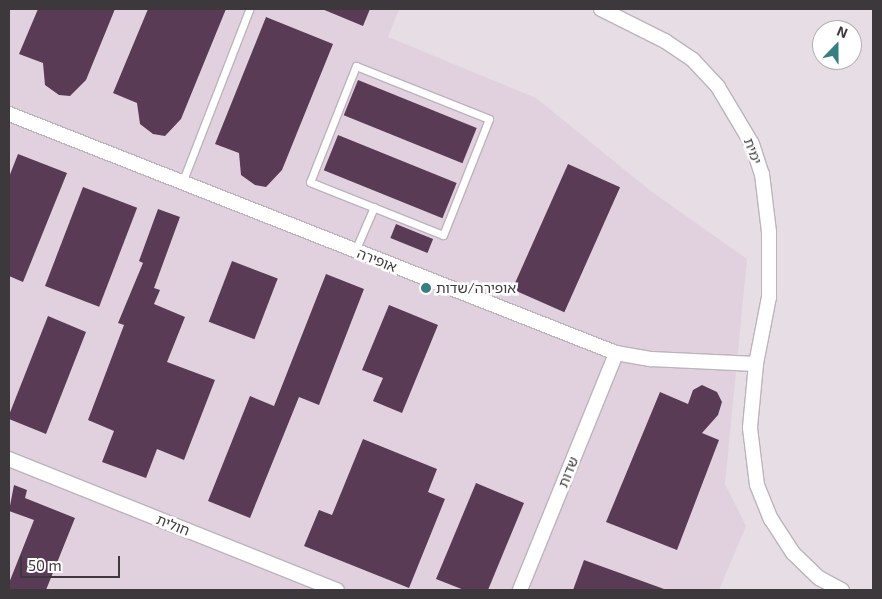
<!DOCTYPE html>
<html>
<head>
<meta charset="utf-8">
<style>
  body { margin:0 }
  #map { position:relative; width:882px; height:599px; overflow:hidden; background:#e7dde5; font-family:"Exo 2","Noto Sans Hebrew",sans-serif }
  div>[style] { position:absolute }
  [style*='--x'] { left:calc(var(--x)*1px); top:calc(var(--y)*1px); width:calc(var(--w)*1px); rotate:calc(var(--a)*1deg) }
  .built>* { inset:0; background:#e1d1de }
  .building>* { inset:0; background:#5a3b56; transform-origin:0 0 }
  .roads { filter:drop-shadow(1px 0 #bdb3bb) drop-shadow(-1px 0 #bdb3bb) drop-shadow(0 1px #bdb3bb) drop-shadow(0 -1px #bdb3bb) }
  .service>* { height:7px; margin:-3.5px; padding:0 3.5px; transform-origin:3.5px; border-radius:3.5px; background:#fff }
  .minor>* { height:14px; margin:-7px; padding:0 7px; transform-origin:7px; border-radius:7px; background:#fff }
  .dots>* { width:14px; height:14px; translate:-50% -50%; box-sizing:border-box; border:2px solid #fff; border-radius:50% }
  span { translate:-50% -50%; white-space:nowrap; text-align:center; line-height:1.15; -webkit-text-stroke:5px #fff; paint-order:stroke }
  .street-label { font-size:14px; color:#3c383b }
  .poi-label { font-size:14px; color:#3c383b }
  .left { translate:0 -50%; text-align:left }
  .frame { position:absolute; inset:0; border:10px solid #3c383b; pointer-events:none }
  .north { position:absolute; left:812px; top:20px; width:50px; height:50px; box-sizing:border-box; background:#fff; border:1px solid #b1afb1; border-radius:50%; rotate:22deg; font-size:14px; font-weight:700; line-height:20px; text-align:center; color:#3c383b }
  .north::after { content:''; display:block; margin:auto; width:18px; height:22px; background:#357e81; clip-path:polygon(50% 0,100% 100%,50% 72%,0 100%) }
  .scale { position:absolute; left:20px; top:556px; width:100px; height:22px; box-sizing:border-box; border:2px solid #3c383b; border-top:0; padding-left:6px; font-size:15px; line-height:18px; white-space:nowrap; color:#3c383b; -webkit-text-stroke:4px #fff; paint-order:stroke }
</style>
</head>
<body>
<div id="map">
  <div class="built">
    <div style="clip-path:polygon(9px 9px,399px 9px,388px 37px,536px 98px,652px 192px,747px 259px,725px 484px,746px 526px,719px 590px,9px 590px)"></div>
  </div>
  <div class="building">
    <div style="clip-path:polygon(38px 9px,115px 9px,86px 80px,70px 96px,59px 95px,45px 85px,43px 63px,19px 54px)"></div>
    <div style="clip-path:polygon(148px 9px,226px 9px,181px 119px,165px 136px,153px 134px,140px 124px,137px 103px,113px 93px)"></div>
    <div style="clip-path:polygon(322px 9px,370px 9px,363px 26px)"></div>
    <div style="clip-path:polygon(266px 17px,333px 44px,282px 170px,266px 187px,255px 185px,241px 175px,239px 153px,215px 144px)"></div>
    <div style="left:358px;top:80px;width:128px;height:38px;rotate:22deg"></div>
    <div style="left:338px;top:135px;width:128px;height:38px;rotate:22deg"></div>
    <div style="clip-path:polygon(18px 154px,67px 173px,23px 282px,9px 276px,9px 177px)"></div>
    <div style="left:568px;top:164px;width:57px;height:137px;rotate:24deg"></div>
    <div style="left:83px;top:187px;width:58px;height:106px;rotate:21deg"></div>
    <div style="clip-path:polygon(158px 209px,180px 217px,154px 288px,160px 290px,154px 304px,185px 317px,167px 362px,215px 380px,184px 460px,157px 449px,146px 478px,102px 462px,114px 431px,88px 420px,124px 325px,118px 323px,143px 263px,139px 261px)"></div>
    <div style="left:396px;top:224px;width:40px;height:15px;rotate:22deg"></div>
    <div style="left:232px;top:261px;width:49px;height:65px;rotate:21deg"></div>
    <div style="clip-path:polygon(326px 274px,364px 289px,319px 405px,299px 397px,250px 518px,208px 501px,250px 396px,274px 406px)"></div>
    <div style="clip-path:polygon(389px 305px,438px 325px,402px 413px,373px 401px,383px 378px,362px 370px)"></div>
    <div style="clip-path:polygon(48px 316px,86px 332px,46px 434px,9px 419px,9px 415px)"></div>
    <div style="clip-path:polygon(702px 385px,717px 392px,722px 402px,718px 415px,702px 433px,719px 440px,677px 550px,606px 522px,660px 392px,688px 404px,693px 390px)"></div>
    <div style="clip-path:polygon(363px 439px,437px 469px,428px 492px,445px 499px,409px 588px,304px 546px,319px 510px,332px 515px)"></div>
    <div style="clip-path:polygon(476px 483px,524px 503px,488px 590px,464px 590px,436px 579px)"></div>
    <div style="clip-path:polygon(14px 485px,27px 490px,25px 498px,75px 518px,46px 590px,9px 590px,9px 583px,34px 520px,9px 511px)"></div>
    <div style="clip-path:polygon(584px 560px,664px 589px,663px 590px,573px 590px)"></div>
  </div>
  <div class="roads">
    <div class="service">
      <div style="--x:356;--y:66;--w:143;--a:21.7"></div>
      <div style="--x:489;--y:119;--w:125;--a:111.6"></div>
      <div style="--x:443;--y:235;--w:143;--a:-158.3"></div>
      <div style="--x:310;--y:182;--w:125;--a:-68.4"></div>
      <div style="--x:182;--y:183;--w:186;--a:-68.8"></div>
      <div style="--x:355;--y:251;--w:48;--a:-66.6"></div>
    </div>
    <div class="minor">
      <div style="--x:601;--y:9;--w:72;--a:26.6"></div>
      <div style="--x:665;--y:41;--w:34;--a:34"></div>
      <div style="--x:693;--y:60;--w:37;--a:47"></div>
      <div style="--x:718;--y:87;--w:66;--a:59.2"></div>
      <div style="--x:752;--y:144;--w:32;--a:72"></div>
      <div style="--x:762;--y:174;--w:58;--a:83.1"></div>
      <div style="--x:769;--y:232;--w:65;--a:90"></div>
      <div style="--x:769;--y:297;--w:68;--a:101"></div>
      <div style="--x:756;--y:364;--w:64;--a:95.4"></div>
      <div style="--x:750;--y:428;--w:57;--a:83"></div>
      <div style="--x:757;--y:485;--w:37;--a:68"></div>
      <div style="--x:771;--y:519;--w:40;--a:57.1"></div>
      <div style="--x:793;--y:553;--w:36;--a:44"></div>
      <div style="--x:819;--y:578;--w:26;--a:28"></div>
      <div style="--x:9;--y:114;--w:652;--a:21.49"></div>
      <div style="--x:616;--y:353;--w:36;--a:10"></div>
      <div style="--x:651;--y:359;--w:105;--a:2.7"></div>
      <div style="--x:9;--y:459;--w:353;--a:21.8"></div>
      <div style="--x:520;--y:590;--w:256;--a:-67.9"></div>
    </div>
  </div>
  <div class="dots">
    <div style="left:426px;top:288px;background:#357e81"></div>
  </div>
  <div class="street-label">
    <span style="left:753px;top:151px;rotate:69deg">ימית</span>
    <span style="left:377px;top:260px;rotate:22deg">אופירה</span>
    <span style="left:568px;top:472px;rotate:-68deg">שדות</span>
    <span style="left:173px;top:525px;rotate:22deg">חולית</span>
  </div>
  <div class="poi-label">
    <span class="left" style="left:436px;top:288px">אופירה/שדות</span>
  </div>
  <div class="frame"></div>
  <div class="north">N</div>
  <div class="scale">50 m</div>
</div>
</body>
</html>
